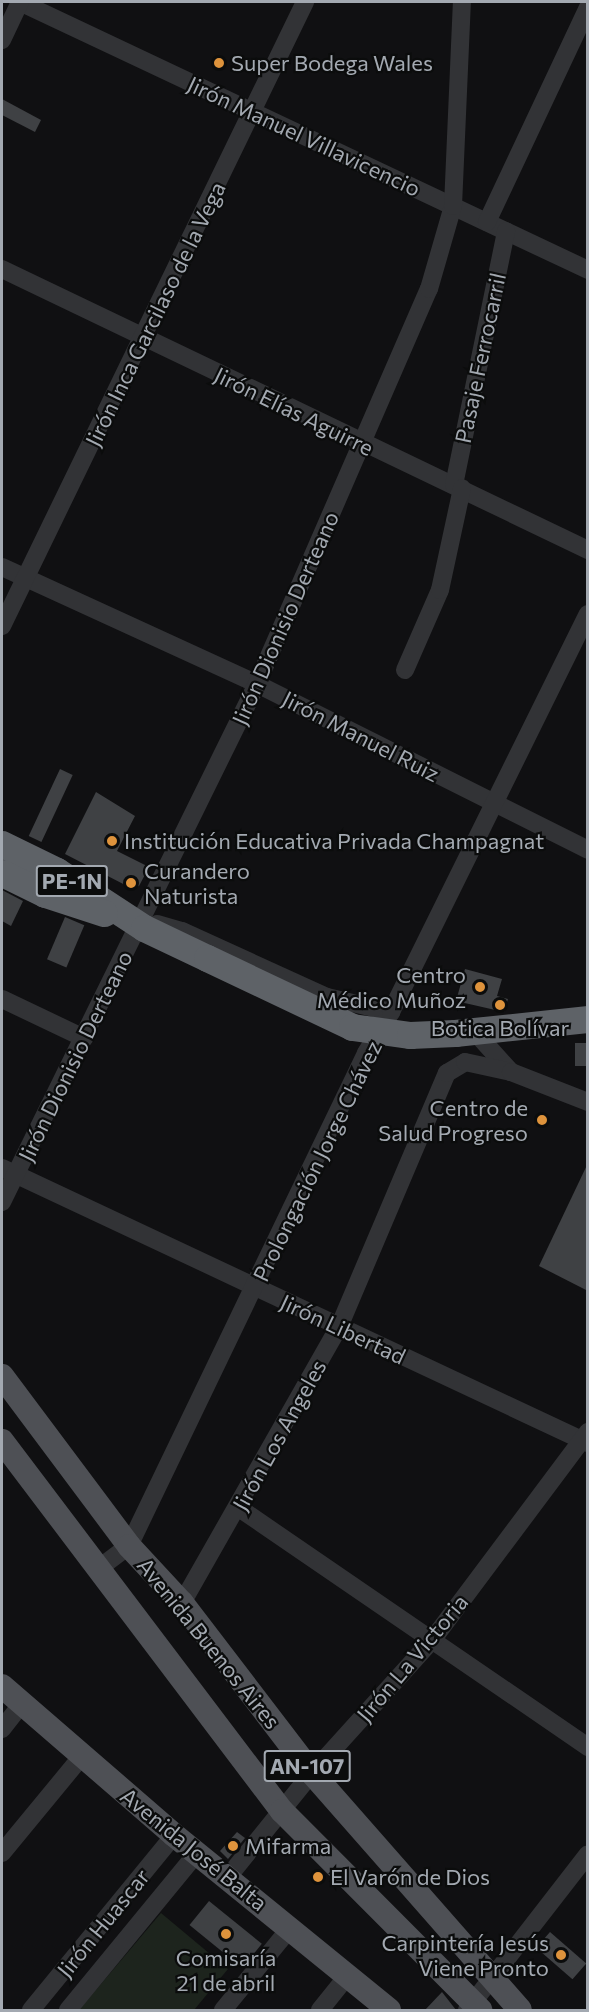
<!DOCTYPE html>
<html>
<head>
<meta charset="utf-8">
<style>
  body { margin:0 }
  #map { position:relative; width:589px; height:2012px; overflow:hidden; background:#101012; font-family:Commissioner,sans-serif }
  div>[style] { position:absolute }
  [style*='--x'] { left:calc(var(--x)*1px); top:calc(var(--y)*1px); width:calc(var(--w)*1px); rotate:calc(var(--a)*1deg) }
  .green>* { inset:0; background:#1d241d }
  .building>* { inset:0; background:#3f4144; transform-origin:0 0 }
  .minor>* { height:18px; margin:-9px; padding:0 9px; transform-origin:9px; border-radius:9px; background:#323336 }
  .major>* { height:24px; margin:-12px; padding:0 12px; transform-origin:12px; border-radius:12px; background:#4e5055 }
  .highway>* { height:27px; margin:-13.5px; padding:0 13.5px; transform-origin:13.5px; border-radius:13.5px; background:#5e6267 }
  .highway-bridge>* { height:27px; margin:-13.5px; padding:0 13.5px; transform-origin:13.5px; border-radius:13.5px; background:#5e6267 }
  .dots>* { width:16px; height:16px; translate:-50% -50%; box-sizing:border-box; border:3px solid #0b0c0c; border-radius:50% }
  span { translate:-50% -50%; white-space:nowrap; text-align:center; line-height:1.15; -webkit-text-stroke:4.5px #0b0c0c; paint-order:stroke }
  .shield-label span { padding:2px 4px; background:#0b0c0c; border:2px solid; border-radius:4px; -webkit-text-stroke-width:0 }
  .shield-label { font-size:21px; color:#a3a9b1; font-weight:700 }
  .poi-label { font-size:22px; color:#a3a9b1 }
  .left { translate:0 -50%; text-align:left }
  .right { translate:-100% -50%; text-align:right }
  .street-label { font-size:22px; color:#a3a9b1 }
  .frame { position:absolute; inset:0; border:3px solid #a3a9b1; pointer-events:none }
</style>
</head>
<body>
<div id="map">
  <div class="green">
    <div style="clip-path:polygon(161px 1913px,228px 1969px,194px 2010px,79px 2010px)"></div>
  </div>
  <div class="building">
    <div style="clip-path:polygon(2px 99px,41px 120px,35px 132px,2px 115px)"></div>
    <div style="left:60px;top:769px;width:14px;height:74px;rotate:25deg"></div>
    <div style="clip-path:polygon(96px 792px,135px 816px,117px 851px,149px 867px,139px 886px,131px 888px,65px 854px)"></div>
    <div style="clip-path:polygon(2px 890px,23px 901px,11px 926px,2px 921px)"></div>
    <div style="left:65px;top:917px;width:21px;height:46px;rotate:23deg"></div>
    <div style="clip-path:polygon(465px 969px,502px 979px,497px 996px,508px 999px,504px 1012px,456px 1001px)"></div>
    <div style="left:575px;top:1043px;width:13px;height:23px"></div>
    <div style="clip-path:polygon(588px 1163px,588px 1291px,539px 1266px)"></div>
    <div style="clip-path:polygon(237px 1832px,245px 1838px,228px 1859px,220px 1851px)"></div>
    <div style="left:209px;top:1901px;width:68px;height:31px;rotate:39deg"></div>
    <div style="left:550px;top:1932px;width:48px;height:21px;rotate:41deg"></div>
    <div style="clip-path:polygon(442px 1992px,456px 2010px,425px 2010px)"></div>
  </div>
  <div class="minor">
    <div style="--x:20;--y:2;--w:628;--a:25.26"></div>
    <div style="--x:2;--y:40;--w:42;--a:-64.7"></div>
    <div style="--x:487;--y:222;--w:238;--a:-64.8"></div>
    <div style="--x:2;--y:269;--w:650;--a:25.62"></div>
    <div style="--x:454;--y:485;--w:259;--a:-78.4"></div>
    <div style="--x:2;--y:567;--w:281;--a:24.6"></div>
    <div style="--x:257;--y:684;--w:370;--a:26.6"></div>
    <div style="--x:2;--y:626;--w:694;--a:-64.1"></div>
    <div style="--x:405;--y:670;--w:87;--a:-66.4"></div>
    <div style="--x:440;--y:590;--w:104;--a:-77.8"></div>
    <div style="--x:157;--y:924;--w:26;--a:16"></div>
    <div style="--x:182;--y:931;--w:159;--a:24.5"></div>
    <div style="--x:327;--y:997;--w:66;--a:13.2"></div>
    <div style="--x:2;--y:999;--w:91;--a:25.4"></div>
    <div style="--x:475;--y:1032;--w:54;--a:48"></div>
    <div style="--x:2;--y:1168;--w:647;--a:25.14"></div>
    <div style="--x:2;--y:1202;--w:577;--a:-63.79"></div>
    <div style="--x:257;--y:684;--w:431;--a:-66.5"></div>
    <div style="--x:429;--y:289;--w:86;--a:-73.9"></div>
    <div style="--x:453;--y:206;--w:204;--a:-87.5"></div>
    <div style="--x:239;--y:1508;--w:423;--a:34.4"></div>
    <div style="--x:98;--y:1569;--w:39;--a:-37"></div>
    <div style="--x:129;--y:1546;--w:547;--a:-64.32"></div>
    <div style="--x:366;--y:1053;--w:48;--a:-58.6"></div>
    <div style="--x:391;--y:1012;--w:444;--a:-63.7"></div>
    <div style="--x:182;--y:1603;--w:318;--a:-60.4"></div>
    <div style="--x:339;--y:1327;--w:276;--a:-67"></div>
    <div style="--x:447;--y:1073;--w:21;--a:-31"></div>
    <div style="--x:465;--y:1062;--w:47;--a:12.3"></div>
    <div style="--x:511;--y:1072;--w:83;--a:21.3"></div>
    <div style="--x:2;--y:1729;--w:33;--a:-52"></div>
    <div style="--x:2;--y:1853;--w:126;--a:-50.5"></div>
    <div style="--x:228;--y:1877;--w:134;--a:-51.1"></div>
    <div style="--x:312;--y:1773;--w:181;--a:-47.9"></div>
    <div style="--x:433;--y:1639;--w:259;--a:-53.2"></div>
    <div style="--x:31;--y:2010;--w:226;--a:-50.7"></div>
    <div style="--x:68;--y:2010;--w:203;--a:-50.6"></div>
    <div style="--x:223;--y:2010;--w:106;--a:-50.7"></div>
    <div style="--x:320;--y:2010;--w:45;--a:-51.3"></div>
    <div style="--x:467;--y:2010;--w:197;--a:-52.2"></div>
  </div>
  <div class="major">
    <div style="--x:2;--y:1376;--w:212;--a:53.2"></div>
    <div style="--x:129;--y:1546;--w:78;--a:47.1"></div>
    <div style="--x:182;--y:1603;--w:214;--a:52.6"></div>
    <div style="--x:312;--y:1773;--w:315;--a:48.7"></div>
    <div style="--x:2;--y:1441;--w:464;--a:52.9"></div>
    <div style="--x:282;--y:1811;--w:281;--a:45.1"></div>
    <div style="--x:2;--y:1686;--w:228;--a:40.9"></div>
    <div style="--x:174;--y:1835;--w:277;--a:39.1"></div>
  </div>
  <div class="highway">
    <div style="--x:2;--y:844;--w:61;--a:26.1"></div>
    <div style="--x:57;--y:871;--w:104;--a:33.2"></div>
    <div style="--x:144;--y:928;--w:70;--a:25.5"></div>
    <div style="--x:2;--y:873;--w:48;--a:26"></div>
    <div style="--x:45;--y:894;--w:62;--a:17.9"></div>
    <div style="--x:455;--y:1033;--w:134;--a:-6"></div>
  </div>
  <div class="highway-bridge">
    <div style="--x:207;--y:958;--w:161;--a:25.4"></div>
    <div style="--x:352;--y:1027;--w:59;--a:7.9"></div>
    <div style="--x:410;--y:1035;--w:45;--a:-2.5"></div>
  </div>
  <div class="dots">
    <div style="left:219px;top:63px;background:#de933c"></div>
    <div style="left:112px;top:841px;background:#de933c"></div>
    <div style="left:131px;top:883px;background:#de933c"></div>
    <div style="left:480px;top:987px;background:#de933c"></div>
    <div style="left:500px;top:1005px;background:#de933c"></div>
    <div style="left:542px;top:1120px;background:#de933c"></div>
    <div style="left:233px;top:1846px;background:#de933c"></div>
    <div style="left:318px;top:1877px;background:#de933c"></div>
    <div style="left:226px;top:1934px;background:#de933c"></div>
    <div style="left:561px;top:1955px;background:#de933c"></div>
  </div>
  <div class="shield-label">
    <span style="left:72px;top:881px">PE-1N</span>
    <span style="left:307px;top:1766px">AN-107</span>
  </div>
  <div class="poi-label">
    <span class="left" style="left:231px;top:63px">Super Bodega Wales</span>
    <span class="left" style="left:124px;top:841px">Institución Educativa Privada Champagnat</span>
    <span class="left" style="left:144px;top:883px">Curandero<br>Naturista</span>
    <span class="right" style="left:466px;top:987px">Centro<br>Médico Muñoz</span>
    <span style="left:500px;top:1028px">Botica Bolívar</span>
    <span class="right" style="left:528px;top:1120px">Centro de<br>Salud Progreso</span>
    <span class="left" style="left:245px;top:1846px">Mifarma</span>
    <span class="left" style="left:330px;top:1877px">El Varón de Dios</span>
    <span class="right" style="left:549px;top:1955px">Carpintería Jesús<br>Viene Pronto</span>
    <span style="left:226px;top:1970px">Comisaría<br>21 de abril</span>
  </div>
  <div class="street-label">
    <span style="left:304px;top:136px;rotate:25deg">Jirón Manuel Villavicencio</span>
    <span style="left:155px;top:314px;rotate:-64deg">Jirón Inca Garcilaso de la Vega</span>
    <span style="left:480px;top:358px;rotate:-78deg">Pasaje Ferrocarril</span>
    <span style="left:294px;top:411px;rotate:26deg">Jirón Elías Aguirre</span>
    <span style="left:285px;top:618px;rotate:-66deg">Jirón Dionisio Derteano</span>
    <span style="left:361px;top:736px;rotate:27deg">Jirón Manuel Ruiz</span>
    <span style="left:75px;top:1056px;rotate:-64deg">Jirón Dionisio Derteano</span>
    <span style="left:317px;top:1161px;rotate:-64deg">Prolongación Jorge Chávez</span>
    <span style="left:343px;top:1329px;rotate:25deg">Jirón Libertad</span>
    <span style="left:279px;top:1435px;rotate:-61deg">Jirón Los Angeles</span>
    <span style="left:209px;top:1643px;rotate:51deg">Avenida Buenos Aires</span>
    <span style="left:412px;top:1658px;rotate:-50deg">Jirón La Victoria</span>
    <span style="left:194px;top:1849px;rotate:39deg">Avenida José Balta</span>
    <span style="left:103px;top:1923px;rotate:-51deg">Jirón Huascar</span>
  </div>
  <div class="frame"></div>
</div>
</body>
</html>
